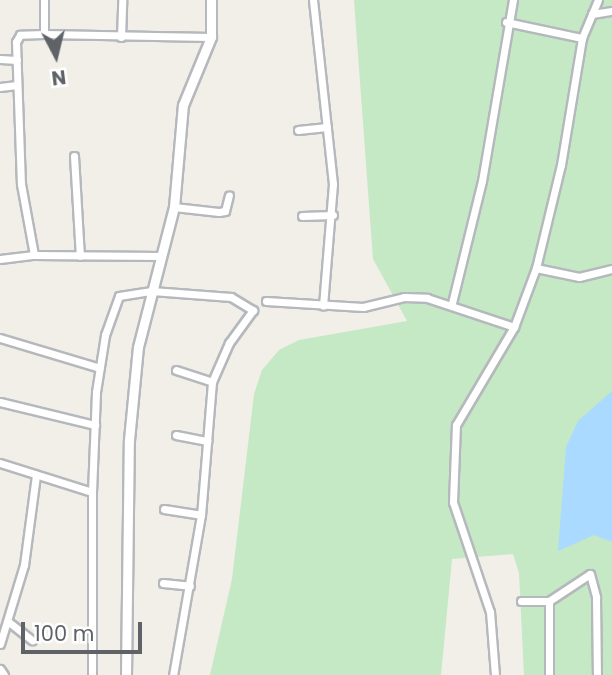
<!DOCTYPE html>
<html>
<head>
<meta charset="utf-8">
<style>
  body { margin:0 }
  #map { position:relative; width:612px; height:675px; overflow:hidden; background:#f1efe8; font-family:Poppins,sans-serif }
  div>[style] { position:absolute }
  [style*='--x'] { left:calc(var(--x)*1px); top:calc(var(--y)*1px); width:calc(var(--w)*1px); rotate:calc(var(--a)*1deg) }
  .green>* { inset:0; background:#c5e8c5 }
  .water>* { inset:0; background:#aadaff }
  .roads { filter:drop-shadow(2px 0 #b5b8bc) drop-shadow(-2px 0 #b5b8bc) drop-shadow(0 2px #b5b8bc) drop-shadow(0 -2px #b5b8bc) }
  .minor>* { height:7px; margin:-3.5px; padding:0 3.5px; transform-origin:3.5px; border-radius:3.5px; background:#fff }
  .tertiary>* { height:9px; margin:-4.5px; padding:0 4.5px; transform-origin:4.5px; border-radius:4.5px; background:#fff }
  span { translate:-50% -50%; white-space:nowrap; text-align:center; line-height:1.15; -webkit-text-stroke:7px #fff; paint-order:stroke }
  .north { position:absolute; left:21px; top:21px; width:70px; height:70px; -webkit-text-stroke:5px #fff; paint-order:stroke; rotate:173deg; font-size:19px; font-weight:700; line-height:28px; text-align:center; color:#5f6368 }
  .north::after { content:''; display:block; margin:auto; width:24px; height:32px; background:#5f6368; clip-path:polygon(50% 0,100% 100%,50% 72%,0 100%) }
  .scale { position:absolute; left:21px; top:622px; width:121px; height:32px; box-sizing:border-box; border:4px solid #5f6368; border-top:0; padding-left:9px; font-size:21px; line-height:24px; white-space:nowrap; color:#5f6368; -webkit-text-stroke:5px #fff; paint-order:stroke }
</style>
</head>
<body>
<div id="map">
  <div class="green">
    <div style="clip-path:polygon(354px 0,612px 0,612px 675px,524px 675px,519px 573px,513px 554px,452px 559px,441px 675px,210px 675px,232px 579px,254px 394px,262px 370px,279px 350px,299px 340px,407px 321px,373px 259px)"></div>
  </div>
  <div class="water">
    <div style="clip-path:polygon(612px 391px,612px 542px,594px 535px,558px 551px,566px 447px,578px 421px)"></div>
  </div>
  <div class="roads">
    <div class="minor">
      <div style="--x:44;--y:0;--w:34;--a:90"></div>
      <div style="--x:44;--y:34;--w:24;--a:178"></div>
      <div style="--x:20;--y:35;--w:8;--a:120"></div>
      <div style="--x:16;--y:42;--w:142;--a:88"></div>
      <div style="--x:21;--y:184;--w:72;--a:79.6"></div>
      <div style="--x:34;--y:255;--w:128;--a:0.4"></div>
      <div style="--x:313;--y:0;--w:185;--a:83.8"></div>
      <div style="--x:333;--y:184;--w:122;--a:94.7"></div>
      <div style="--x:592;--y:14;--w:20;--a:-9"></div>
      <div style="--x:506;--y:22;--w:78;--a:11.9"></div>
      <div style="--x:44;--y:34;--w:167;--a:1"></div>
      <div style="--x:121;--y:37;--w:37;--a:-88"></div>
      <div style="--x:0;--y:59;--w:17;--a:3"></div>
      <div style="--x:0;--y:87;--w:17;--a:-7"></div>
      <div style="--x:298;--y:130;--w:29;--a:-6"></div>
      <div style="--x:74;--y:156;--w:100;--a:86.6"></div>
      <div style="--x:174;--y:207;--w:45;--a:6.3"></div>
      <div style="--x:219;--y:212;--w:6;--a:-9"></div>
      <div style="--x:225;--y:211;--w:16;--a:-76"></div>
      <div style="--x:302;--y:216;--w:31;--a:-2"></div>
      <div style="--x:0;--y:259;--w:34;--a:-7"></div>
      <div style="--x:536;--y:268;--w:44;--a:11.8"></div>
      <div style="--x:579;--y:277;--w:34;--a:-14"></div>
      <div style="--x:266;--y:301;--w:97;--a:3.5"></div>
      <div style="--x:363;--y:307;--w:42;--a:-13.7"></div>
      <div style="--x:404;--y:297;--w:23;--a:2"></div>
      <div style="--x:427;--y:298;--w:92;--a:18.4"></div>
      <div style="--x:452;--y:303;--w:126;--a:-76.2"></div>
      <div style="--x:482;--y:181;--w:184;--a:-80.3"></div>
      <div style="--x:0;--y:338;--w:104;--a:16.7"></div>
      <div style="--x:176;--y:370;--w:38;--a:18"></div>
      <div style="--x:0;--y:402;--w:98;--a:13.6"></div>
      <div style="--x:176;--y:435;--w:32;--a:11"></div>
      <div style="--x:0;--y:463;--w:96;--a:17.5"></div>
      <div style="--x:164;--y:509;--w:37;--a:9"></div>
      <div style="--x:163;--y:583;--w:27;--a:6"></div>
      <div style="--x:521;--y:601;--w:28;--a:0"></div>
      <div style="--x:549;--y:601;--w:49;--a:-33.4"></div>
      <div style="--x:590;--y:574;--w:24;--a:75"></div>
      <div style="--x:596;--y:597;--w:78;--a:89.3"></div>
      <div style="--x:10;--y:623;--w:28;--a:38"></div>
      <div style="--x:0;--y:644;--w:83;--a:-73.1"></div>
      <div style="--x:24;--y:565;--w:91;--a:-82.4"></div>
      <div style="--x:0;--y:669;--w:7;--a:56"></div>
      <div style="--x:92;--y:675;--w:183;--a:-90"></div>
      <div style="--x:92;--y:492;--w:100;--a:-87.7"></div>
      <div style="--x:96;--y:392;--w:58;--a:-81"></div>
      <div style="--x:105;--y:335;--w:41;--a:-70.3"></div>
      <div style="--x:119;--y:296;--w:33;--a:-9"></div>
      <div style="--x:152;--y:291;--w:79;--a:4.3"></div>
      <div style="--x:231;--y:297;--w:26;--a:31"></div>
      <div style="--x:253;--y:310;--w:41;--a:126"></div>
      <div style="--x:229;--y:343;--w:43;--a:113.6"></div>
      <div style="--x:212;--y:382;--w:133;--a:94.7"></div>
      <div style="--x:201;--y:515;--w:162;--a:99.9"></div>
      <div style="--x:495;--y:675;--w:63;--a:-94.5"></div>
      <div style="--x:490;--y:612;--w:116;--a:-108.6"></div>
      <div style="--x:453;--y:502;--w:77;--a:-87.8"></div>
      <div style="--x:456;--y:425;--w:114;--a:-59.4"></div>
      <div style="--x:514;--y:327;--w:63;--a:-69.6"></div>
      <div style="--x:536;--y:268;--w:106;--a:-76.4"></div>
      <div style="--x:561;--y:165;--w:129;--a:-80.6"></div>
      <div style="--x:582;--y:38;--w:41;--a:-67.2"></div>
      <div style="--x:549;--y:675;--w:74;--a:-90"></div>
    </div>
    <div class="tertiary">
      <div style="--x:126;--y:675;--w:235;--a:-89.3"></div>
      <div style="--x:129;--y:440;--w:93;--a:-84.5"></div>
      <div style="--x:138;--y:347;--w:145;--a:-75.6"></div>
      <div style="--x:174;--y:207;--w:102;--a:-85"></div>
      <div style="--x:183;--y:105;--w:74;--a:-67.6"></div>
      <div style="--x:211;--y:37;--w:37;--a:-90"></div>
    </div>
  </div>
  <div class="north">N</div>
  <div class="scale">100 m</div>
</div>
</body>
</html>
